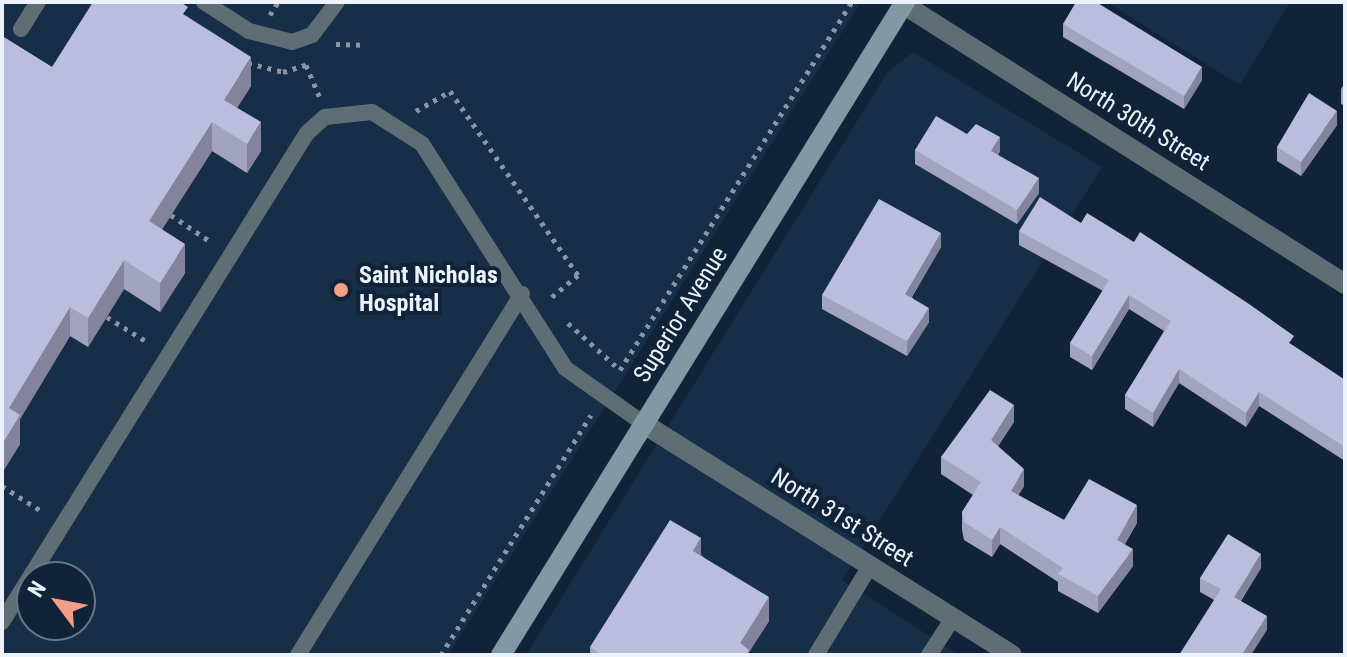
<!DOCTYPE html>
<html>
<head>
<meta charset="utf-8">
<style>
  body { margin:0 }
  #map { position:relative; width:1347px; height:657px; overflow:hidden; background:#112338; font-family:"Roboto Condensed",sans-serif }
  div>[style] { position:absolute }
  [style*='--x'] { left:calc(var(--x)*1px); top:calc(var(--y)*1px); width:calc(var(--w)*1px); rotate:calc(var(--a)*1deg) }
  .built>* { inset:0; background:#172e48 }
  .path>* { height:5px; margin-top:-2.5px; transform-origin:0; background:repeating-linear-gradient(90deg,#8995a4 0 4px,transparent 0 10px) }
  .lane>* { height:16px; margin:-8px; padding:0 8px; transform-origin:8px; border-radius:8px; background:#5e6e74 }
  .street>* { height:20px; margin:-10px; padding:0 10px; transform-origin:10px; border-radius:10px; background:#5e6e74 }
  .secondary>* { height:20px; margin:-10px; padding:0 10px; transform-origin:10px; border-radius:10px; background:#8099a3 }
  .wall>* { inset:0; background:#a1a3bf }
  .shaded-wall>* { inset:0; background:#83849b }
  .building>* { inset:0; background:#bbbdde }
  .dots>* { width:22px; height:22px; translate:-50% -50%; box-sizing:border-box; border:4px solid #112338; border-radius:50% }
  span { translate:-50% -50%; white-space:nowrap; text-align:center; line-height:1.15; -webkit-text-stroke:8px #112338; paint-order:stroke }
  .street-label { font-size:24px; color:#ecf3fc }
  .poi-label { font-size:24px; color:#ecf3fc; font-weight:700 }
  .left { translate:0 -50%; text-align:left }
  .frame { position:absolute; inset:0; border:4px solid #ecf3fc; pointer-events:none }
  .north { position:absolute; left:16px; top:561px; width:80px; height:80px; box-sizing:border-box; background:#112338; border:2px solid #697686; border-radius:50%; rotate:302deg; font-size:22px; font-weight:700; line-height:32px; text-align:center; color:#ecf3fc }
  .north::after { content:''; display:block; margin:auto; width:28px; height:36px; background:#f39f85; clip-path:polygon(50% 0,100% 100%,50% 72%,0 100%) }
</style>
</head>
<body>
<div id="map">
  <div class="built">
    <div style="clip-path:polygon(evenodd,2px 2px,861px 2px,448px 655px,2px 655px,2px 2px,32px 577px,80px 577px,80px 625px,32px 625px,32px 577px)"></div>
    <div style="clip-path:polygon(1106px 2px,1290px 2px,1240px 85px)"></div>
    <div style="clip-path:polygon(913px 52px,1102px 167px,842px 580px,959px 655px,526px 655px,887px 73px)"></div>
  </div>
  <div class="path">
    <div style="--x:270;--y:15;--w:15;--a:-58"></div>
    <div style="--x:336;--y:44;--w:25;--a:2"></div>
    <div style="--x:248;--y:63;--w:36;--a:14"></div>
    <div style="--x:283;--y:72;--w:25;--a:-18"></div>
    <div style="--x:306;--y:65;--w:34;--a:67"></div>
    <div style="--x:416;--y:111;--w:39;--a:-30"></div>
    <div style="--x:450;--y:91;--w:224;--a:55.2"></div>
    <div style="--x:578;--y:275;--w:39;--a:140"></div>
    <div style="--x:171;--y:215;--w:48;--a:34"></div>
    <div style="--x:107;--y:317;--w:49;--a:31.8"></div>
    <div style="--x:568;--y:323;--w:70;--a:42.1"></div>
    <div style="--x:620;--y:370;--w:435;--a:-57.8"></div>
    <div style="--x:2;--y:486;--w:49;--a:32.4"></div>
    <div style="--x:441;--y:655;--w:283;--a:-58"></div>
  </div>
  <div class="lane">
    <div style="--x:204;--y:2;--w:54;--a:32.8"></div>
    <div style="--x:249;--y:31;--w:44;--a:14.3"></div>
    <div style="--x:292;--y:42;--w:21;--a:-19"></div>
    <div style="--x:312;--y:35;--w:41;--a:-52.9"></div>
    <div style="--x:21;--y:29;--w:32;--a:-58"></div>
    <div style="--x:2;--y:622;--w:576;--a:-58.05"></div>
    <div style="--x:307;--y:133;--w:24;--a:-42"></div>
    <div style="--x:325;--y:117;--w:47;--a:-6.1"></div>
    <div style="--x:372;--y:112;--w:59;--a:32.6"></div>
    <div style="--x:422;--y:144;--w:266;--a:57.4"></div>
    <div style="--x:565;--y:368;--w:97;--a:35.3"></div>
    <div style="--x:298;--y:655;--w:425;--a:-58.2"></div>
    <div style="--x:816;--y:655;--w:104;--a:-58.8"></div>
    <div style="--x:929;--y:655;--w:44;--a:-57"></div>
  </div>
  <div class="street">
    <div style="--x:903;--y:4;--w:523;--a:32.35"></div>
    <div style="--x:644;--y:424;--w:434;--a:32.1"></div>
  </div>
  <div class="secondary">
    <div style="--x:501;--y:655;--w:768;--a:-58.26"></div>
  </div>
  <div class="wall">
    <div style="clip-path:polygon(188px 17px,251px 86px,237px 108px,261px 151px,247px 173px,212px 151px,162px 229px,185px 273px,160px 312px,124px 289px,88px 347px,70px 336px,20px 419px,20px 444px,2px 473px,2px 36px,52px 67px)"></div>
    <div style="clip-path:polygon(1063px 24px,1202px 80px,1184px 109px,1063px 37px)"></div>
    <div style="clip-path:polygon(1345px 83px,1345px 106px,1341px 104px,1341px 89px)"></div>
    <div style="clip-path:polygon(1337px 125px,1301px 176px,1277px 161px,1277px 147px)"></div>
    <div style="clip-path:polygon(967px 134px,1000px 151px,998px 155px,1039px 193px,1017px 224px,915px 164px,915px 150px)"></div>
    <div style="clip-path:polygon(1081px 223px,1294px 346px,1345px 380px,1345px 461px,1259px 406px,1246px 427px,1179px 383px,1153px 427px,1125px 409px,1125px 395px,1164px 331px,1129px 309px,1092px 370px,1070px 357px,1070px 343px,1103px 291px,1019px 245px,1019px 231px)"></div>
    <div style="clip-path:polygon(941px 247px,912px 297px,929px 322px,907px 356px,822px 309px,822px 295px)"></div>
    <div style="clip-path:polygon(1014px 422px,998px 446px,1024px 486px,1018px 495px,1064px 520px,1137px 523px,1125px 544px,1133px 566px,1098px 613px,1058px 591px,1058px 582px,1000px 544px,992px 557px,964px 540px,962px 530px,962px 512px,973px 495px,941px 474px,941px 457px)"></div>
    <div style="clip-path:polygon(701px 555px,769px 621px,749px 652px,749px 655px,590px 655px,590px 647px)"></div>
    <div style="clip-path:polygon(1261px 568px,1241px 601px,1267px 630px,1200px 592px,1200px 578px)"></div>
  </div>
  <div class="shaded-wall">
    <div style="clip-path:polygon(251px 57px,251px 86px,224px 128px,224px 100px)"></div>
    <div style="clip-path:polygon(1202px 67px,1202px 80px,1184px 109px,1184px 96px)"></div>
    <div style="clip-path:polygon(1337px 111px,1337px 125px,1301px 176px,1301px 162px)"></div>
    <div style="clip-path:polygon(212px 122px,212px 151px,149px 250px,149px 221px)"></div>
    <div style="clip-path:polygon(261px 122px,261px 151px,247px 173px,247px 144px)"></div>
    <div style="clip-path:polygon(1000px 137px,1000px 151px,991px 165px,991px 151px)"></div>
    <div style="clip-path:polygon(1039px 178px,1039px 193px,1017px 224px,1017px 210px)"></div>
    <div style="clip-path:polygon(941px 233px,941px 247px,905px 308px,905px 294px)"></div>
    <div style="clip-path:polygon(185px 244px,185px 273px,160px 312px,160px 283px)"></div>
    <div style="clip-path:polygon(124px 260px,124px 289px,88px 347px,88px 318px)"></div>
    <div style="clip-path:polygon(1129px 295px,1129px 309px,1092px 370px,1092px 356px)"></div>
    <div style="clip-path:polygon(70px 307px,70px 336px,20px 419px,20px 444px,2px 473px,2px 444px,9px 408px)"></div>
    <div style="clip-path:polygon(929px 308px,929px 322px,907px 356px,907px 341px)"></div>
    <div style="clip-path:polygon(1179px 369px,1179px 383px,1153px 427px,1153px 413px)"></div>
    <div style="clip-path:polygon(1259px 392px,1259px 406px,1246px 427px,1246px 413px)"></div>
    <div style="clip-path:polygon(1014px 405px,1014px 422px,991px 457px,991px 440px)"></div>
    <div style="clip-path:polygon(1024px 469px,1024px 486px,1011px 508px,1011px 491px)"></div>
    <div style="clip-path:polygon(1137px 505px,1137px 523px,1117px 557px,1117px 540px)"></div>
    <div style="clip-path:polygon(1000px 527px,1000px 544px,992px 557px,992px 540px)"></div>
    <div style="clip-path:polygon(701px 538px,701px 562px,693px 551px)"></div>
    <div style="clip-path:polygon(1133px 549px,1133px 566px,1098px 613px,1098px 596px)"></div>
    <div style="clip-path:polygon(1261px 554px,1261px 568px,1234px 611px,1234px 597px)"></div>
    <div style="clip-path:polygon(769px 597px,769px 621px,749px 652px,749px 655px,740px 655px,740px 643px)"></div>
    <div style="clip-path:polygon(1267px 616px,1267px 630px,1251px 655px,1242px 655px)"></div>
  </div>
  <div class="building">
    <div style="clip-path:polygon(93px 2px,180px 2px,188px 7px,183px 14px,251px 57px,224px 100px,261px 122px,247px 144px,212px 122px,149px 221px,185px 244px,160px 283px,124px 260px,88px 318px,70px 307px,9px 408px,20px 415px,2px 444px,2px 36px,52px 67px)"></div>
    <div style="clip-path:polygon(1076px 2px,1096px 2px,1202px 67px,1184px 96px,1063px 24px)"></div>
    <div style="clip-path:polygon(1309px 93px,1337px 111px,1301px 162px,1277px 147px)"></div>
    <div style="clip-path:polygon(936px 116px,967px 134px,976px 124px,1000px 137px,991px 151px,1039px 178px,1017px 210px,915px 150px)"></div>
    <div style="clip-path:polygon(1040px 197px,1081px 223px,1087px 213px,1134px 242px,1140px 232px,1249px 304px,1294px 336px,1289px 343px,1345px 380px,1345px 447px,1259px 392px,1246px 413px,1179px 369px,1153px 413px,1125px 395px,1171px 321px,1129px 295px,1092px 356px,1070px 343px,1109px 280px,1019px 231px)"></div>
    <div style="clip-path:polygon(879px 199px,941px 233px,905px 294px,929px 308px,907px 341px,822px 295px)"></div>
    <div style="clip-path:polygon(990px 390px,1014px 405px,991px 440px,1024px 469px,1011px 491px,1064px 520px,1089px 479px,1137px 505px,1117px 540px,1133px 549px,1098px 596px,1058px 574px,1063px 568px,1000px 527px,992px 540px,964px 522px,962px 512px,981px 482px,941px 457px)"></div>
    <div style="clip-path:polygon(670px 520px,701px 538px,693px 551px,769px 597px,740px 643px,749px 650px,746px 655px,602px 655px,590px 647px)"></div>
    <div style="clip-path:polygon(1228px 534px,1261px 554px,1234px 597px,1267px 616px,1242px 655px,1179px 655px,1221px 589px,1200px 578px)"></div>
  </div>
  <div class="dots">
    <div style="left:341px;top:290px;background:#f39f85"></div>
  </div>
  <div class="street-label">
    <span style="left:1138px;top:122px;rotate:32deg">North 30th Street</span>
    <span style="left:681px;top:315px;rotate:-58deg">Superior Avenue</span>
    <span style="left:842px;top:518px;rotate:32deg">North 31st Street</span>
  </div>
  <div class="poi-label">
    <span class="left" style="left:359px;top:290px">Saint Nicholas<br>Hospital</span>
  </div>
  <div class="frame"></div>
  <div class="north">N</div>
</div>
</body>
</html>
